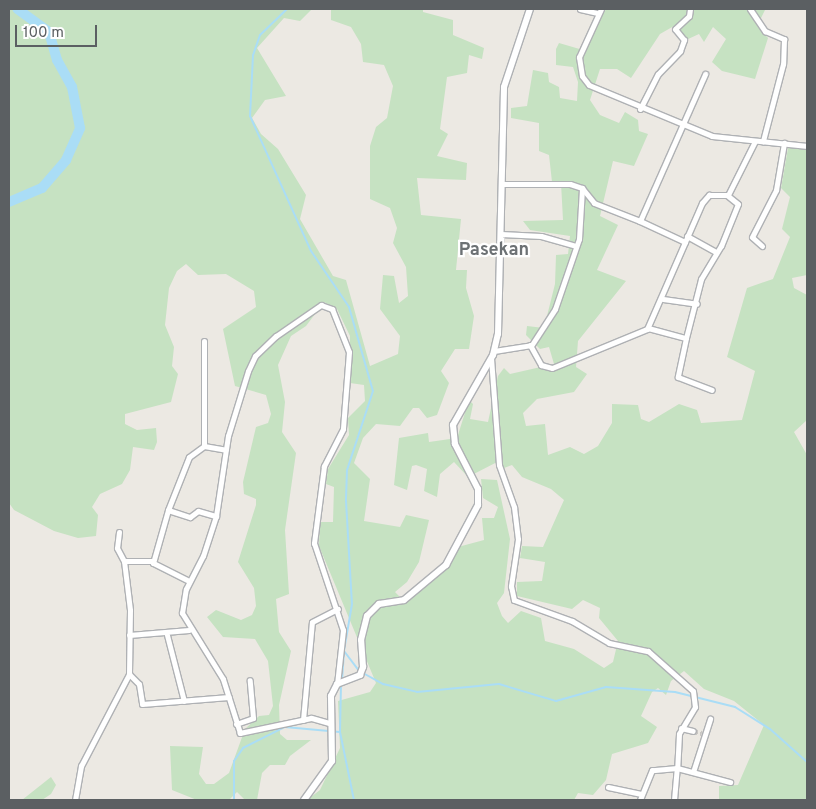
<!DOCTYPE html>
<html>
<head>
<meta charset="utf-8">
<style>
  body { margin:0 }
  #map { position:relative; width:816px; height:809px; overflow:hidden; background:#ece9e3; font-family:Overpass,sans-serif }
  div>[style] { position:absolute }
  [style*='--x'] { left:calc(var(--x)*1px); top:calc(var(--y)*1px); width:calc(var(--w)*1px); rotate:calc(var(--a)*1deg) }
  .green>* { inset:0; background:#c6e2c2 }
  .stream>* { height:2px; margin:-1px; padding:0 1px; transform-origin:1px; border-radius:1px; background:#aaddf6 }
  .river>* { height:10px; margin:-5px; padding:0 5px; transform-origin:5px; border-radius:5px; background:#aaddf6 }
  .minor-tunnel>* { height:5px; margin-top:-2.5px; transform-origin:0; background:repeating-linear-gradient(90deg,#c8c6c3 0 5px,transparent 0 7.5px) }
  .roads { filter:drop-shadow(1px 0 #afb1b4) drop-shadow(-1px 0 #afb1b4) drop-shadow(0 1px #afb1b4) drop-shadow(0 -1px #afb1b4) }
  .minor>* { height:5px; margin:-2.5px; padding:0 2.5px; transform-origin:2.5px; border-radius:2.5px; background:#fff }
  .tertiary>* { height:6px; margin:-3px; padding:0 3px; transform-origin:3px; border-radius:3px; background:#fff }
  span { translate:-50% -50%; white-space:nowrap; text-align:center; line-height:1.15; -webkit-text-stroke:4.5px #fff; paint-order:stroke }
  .quarter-label { font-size:18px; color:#6c7174; font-weight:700 }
  .frame { position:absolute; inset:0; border:10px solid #5b5f62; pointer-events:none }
  .scale { position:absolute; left:15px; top:25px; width:82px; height:22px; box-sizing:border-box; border:2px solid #5b5f62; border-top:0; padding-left:6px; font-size:15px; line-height:18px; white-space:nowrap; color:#5b5f62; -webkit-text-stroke:4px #fff; paint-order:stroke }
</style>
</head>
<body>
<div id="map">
  <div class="green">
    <div style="clip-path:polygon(9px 9px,312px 9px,300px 21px,284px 18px,257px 48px,286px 96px,265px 100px,252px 118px,261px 134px,278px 149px,306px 195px,300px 219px,333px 276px,346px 280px,370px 366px,398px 354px,400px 336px,380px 309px,383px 275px,394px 276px,399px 303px,408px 296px,406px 267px,393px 243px,397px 228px,390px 208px,370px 199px,370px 146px,376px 127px,387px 118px,393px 86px,384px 65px,363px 62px,361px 44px,351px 27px,331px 20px,331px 9px,423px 9px,423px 12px,453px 20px,453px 35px,484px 48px,482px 59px,469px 55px,467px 73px,447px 77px,440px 129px,448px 134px,437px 156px,467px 163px,466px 180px,417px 178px,421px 215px,461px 219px,456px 270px,467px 270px,466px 288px,474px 316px,469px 349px,455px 349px,441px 371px,449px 383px,437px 415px,427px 418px,419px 408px,413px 408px,400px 426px,376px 424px,363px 438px,354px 463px,370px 479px,364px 521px,400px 527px,406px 515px,429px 520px,419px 562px,407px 582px,395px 592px,401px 598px,450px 565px,458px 547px,484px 540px,482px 518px,494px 518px,498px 507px,483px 498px,481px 479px,497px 480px,510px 539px,504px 593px,497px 603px,502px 616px,508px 623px,521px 611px,541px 618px,545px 641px,574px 649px,604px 668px,613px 662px,618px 641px,599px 618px,600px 608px,583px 600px,572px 609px,517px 596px,517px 582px,542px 581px,545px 562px,520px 558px,522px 546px,543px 547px,564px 500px,551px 489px,522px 477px,512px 465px,504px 468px,501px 460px,468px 477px,454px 462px,440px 474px,437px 497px,424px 491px,427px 469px,416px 465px,412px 466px,407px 490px,394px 485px,399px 438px,428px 433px,429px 442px,457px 438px,469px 400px,473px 404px,470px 419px,488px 422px,498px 376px,504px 368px,510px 374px,554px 364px,549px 347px,540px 349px,526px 335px,527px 326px,544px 328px,555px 284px,556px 255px,568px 254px,570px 236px,530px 230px,523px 221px,563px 220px,561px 183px,552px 182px,549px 155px,539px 151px,539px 123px,511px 118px,511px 108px,527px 106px,533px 70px,548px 73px,549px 82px,559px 87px,560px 98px,577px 101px,578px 82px,573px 67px,556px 65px,556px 49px,559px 43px,583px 50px,606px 9px,776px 9px,765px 10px,757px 26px,768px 38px,755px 79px,722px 71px,712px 62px,726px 39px,713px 27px,704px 42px,699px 34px,686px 40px,674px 26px,660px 34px,631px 78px,617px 69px,600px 69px,590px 100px,600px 115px,619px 123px,625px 112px,638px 120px,639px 131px,648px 134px,634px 166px,613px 161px,600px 216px,618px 225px,597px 270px,626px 281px,578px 341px,576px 367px,587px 374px,574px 392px,537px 399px,523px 413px,526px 426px,545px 424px,548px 455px,570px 447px,584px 454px,598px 446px,612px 423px,612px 404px,638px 405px,641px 419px,649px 422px,679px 404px,697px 410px,701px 423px,742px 420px,755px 371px,727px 357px,747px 288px,773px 279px,790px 237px,782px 229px,790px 197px,781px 188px,788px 148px,807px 143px,807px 275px,792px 278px,794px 288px,807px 295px,807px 420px,794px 432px,807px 455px,807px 800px,719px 800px,719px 786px,738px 785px,764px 725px,734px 701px,704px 689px,684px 671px,671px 681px,666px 695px,658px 688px,652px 692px,641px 716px,657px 727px,648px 743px,612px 754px,606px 780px,593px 795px,578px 793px,574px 800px,307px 800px,320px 790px,340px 748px,338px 701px,370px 692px,376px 683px,319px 546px,320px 522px,333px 522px,334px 487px,326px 484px,328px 469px,349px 435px,348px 418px,365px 401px,364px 385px,350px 383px,350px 336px,337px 309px,324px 302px,306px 326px,291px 336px,278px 365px,285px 402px,282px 432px,296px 453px,285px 530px,289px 594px,276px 599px,279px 632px,291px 651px,279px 705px,280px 734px,287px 740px,311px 740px,290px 756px,285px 765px,270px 765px,262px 773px,257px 800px,245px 800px,237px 792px,229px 800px,197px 800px,172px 790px,170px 746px,203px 747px,199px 774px,206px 784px,214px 784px,229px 773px,245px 729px,259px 716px,269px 715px,273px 706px,268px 661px,255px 639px,223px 637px,207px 617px,216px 610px,241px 620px,252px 615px,256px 606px,254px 588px,238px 562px,256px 505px,256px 499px,244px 494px,243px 482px,256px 427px,268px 423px,271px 414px,266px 395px,235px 386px,223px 329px,256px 307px,254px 291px,226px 274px,198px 275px,186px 264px,177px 271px,169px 288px,165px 325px,174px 347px,172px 366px,178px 374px,171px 402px,125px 414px,125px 424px,137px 430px,156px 428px,157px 442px,154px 450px,133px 447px,130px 470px,122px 484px,100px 494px,92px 507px,98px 515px,96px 536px,78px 538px,54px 531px,14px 510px,9px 503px)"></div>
    <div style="clip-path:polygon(51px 777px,56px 785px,51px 794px,42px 800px,22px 800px)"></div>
  </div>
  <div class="stream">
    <div style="--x:287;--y:9;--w:37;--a:136"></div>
    <div style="--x:260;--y:35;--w:21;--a:109"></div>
    <div style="--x:253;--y:55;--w:61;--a:92.8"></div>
    <div style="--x:250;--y:116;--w:148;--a:65.7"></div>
    <div style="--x:311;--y:251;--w:68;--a:55.8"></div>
    <div style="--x:349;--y:307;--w:87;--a:74.1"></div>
    <div style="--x:373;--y:391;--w:83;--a:108.2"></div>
    <div style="--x:347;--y:470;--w:31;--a:92"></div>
    <div style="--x:346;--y:501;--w:103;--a:86.7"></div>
    <div style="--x:352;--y:604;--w:48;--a:99.7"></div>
    <div style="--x:344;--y:651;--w:25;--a:53"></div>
    <div style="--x:363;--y:673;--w:23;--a:29"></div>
    <div style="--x:383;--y:684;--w:35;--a:13"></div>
    <div style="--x:417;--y:692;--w:82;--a:-5.6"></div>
    <div style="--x:499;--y:684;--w:59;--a:16.6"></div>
    <div style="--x:556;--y:701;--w:52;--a:-15.6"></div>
    <div style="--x:606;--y:687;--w:69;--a:4.1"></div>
    <div style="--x:675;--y:692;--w:62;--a:14"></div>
    <div style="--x:735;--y:707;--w:41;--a:32.2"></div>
    <div style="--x:770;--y:729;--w:50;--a:41.7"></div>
    <div style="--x:342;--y:680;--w:28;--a:-86"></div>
    <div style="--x:341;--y:684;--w:48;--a:91.2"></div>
    <div style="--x:340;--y:732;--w:69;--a:78.4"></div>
    <div style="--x:234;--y:800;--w:39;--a:-90"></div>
    <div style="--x:234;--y:761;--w:16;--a:-55"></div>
    <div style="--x:243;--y:748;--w:47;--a:-26.6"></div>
    <div style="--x:285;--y:727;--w:55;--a:5.2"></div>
  </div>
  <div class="river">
    <div style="--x:9;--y:202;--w:36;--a:-23"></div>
    <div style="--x:42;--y:188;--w:37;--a:-49"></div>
    <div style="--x:66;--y:160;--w:35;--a:-66"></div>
    <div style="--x:80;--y:128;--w:42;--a:-101"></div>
    <div style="--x:72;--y:87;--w:31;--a:-119"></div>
    <div style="--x:57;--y:60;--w:29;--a:-106"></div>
    <div style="--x:49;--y:32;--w:39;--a:-144"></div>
  </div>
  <div class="minor-tunnel">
    <div style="--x:693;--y:731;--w:9;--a:13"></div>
  </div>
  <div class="roads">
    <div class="minor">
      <div style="--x:580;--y:9;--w:17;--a:13"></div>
      <div style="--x:601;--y:9;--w:53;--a:114.6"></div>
      <div style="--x:579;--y:57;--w:19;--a:81"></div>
      <div style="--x:582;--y:76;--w:11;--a:52"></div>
      <div style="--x:589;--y:85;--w:133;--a:22.5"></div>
      <div style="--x:712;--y:136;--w:96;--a:6"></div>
      <div style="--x:750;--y:9;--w:27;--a:56"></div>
      <div style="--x:765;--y:31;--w:21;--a:23"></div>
      <div style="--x:784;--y:39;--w:25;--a:92"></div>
      <div style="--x:783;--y:64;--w:80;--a:104.6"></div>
      <div style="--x:640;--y:109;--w:39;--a:-63"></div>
      <div style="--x:658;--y:74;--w:32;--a:-46"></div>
      <div style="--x:680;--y:51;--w:12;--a:-70"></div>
      <div style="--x:684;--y:40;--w:14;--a:-129"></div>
      <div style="--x:675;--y:29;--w:19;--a:-43"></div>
      <div style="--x:689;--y:16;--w:7;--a:-82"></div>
      <div style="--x:502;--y:184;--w:68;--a:0"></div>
      <div style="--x:570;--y:184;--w:13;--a:18"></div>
      <div style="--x:582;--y:188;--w:19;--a:51"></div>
      <div style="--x:594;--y:203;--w:49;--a:21.4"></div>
      <div style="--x:501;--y:234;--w:40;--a:2.9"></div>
      <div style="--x:541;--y:236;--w:36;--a:16"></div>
      <div style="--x:687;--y:236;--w:33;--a:29"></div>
      <div style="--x:685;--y:242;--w:43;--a:-66.4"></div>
      <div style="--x:702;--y:203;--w:11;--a:-49"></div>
      <div style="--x:709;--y:195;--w:19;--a:0"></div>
      <div style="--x:728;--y:195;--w:60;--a:-63.4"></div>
      <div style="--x:762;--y:246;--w:13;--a:-138"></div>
      <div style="--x:752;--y:237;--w:53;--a:-62.9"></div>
      <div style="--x:776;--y:190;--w:48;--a:-80.3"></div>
      <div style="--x:663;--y:299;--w:34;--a:8"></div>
      <div style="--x:648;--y:328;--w:39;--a:15"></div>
      <div style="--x:686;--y:338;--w:61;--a:-75.7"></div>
      <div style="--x:701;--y:279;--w:39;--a:-59"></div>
      <div style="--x:721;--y:246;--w:45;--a:-68"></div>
      <div style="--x:738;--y:204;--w:14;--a:-141"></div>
      <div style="--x:686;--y:338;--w:40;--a:102"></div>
      <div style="--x:678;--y:377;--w:36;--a:21"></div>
      <div style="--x:531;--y:346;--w:44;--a:-57"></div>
      <div style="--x:555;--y:309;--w:74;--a:-71.1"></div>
      <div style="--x:579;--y:239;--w:51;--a:-86.6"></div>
      <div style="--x:494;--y:351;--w:36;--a:-9"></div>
      <div style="--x:530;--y:345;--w:23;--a:61"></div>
      <div style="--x:541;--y:365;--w:11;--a:15"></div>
      <div style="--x:552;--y:368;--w:103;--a:-22.3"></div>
      <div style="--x:647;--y:329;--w:95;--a:-66.4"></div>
      <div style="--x:685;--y:242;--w:50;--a:-155"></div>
      <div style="--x:640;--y:221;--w:161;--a:-66.1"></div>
      <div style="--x:491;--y:358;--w:107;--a:85.7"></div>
      <div style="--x:499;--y:465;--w:45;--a:70.3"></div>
      <div style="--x:514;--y:507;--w:32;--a:83"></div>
      <div style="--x:518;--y:539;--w:48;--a:98.5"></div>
      <div style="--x:511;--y:586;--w:14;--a:78"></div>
      <div style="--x:514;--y:600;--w:62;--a:19.9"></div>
      <div style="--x:572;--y:621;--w:43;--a:30.7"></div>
      <div style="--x:609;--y:643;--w:40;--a:12"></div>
      <div style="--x:648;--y:651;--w:60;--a:41.6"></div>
      <div style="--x:693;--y:691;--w:16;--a:83"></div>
      <div style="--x:695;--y:707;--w:31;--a:121"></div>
      <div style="--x:679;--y:734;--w:34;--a:93"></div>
      <div style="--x:677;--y:768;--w:25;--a:175"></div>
      <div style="--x:652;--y:770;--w:32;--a:112"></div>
      <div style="--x:204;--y:446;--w:105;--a:-90"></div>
      <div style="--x:168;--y:510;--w:57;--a:-68.4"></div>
      <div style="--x:189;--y:457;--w:19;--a:-36"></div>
      <div style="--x:204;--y:446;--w:22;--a:10"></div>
      <div style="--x:119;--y:532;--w:16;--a:97"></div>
      <div style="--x:117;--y:548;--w:15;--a:62"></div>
      <div style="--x:124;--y:561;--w:49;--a:83"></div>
      <div style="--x:130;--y:610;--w:64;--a:90.9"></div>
      <div style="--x:129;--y:674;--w:14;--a:45"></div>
      <div style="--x:139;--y:684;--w:20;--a:81"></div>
      <div style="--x:142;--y:704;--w:87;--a:-4.6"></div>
      <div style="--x:124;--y:561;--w:29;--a:0"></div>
      <div style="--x:189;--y:581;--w:40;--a:-153.4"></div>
      <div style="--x:153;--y:563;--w:55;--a:-74.2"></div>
      <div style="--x:168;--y:510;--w:23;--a:18"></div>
      <div style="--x:190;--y:517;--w:10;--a:-37"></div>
      <div style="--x:198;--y:511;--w:19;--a:16"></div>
      <div style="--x:129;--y:635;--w:60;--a:-4.8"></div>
      <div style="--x:167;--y:635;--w:68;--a:75.6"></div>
      <div style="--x:303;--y:720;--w:98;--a:-84.8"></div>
      <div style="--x:312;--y:622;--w:29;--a:-27"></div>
      <div style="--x:329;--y:723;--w:19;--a:-164"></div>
      <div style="--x:311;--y:718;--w:73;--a:168.1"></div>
      <div style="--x:240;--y:733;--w:57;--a:-107.5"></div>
      <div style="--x:223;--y:679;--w:78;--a:-121.8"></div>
      <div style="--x:182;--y:613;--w:24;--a:-81"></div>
      <div style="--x:186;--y:589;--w:37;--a:-63"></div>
      <div style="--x:203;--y:556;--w:42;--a:-72"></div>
      <div style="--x:216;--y:516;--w:81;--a:-81.5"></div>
      <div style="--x:228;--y:436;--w:68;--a:-72.9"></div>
      <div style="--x:248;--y:371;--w:17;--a:-65"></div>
      <div style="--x:255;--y:356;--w:29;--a:-44"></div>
      <div style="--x:276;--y:336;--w:55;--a:-34.6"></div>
      <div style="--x:321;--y:305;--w:12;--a:20"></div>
      <div style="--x:332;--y:309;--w:46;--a:68.4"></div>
      <div style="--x:349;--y:352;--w:77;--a:94.5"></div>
      <div style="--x:343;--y:429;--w:42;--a:117.2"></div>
      <div style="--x:324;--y:466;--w:78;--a:97.4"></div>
      <div style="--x:314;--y:543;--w:92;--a:71.6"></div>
      <div style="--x:343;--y:630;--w:54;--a:96.3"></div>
      <div style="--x:236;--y:724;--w:18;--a:-19"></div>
      <div style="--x:253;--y:718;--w:38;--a:-95"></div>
      <div style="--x:681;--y:728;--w:12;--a:14"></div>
      <div style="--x:693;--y:772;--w:56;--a:-72.2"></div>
      <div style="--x:608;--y:787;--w:34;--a:12"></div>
      <div style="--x:75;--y:800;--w:35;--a:-80"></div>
      <div style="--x:81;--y:766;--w:104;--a:-62.4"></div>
      <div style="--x:674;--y:800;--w:32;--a:-85"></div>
      <div style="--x:677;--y:768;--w:55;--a:14.8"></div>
    </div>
    <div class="tertiary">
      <div style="--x:304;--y:800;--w:48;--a:-54.3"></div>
      <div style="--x:332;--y:761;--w:65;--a:-90.9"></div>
      <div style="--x:331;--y:696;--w:13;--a:-63"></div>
      <div style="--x:337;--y:684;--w:25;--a:-21"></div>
      <div style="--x:360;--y:675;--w:9;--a:-69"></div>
      <div style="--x:363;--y:667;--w:27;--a:-94"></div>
      <div style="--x:361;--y:640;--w:25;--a:-76"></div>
      <div style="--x:367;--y:616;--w:17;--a:-45"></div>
      <div style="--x:379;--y:604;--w:25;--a:-9"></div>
      <div style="--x:404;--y:600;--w:55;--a:-39.8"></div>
      <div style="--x:446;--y:565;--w:68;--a:-61.9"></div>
      <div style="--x:478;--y:505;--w:16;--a:-90"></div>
      <div style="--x:478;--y:489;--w:51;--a:-117.1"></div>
      <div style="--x:455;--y:444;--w:19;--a:-96"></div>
      <div style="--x:453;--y:425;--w:81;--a:-60.3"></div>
      <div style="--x:493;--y:355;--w:22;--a:-77"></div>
      <div style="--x:498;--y:334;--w:247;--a:-88.6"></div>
      <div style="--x:504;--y:87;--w:82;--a:-71.6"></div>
    </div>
  </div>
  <div class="quarter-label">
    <span style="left:494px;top:251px">Pasekan</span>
  </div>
  <div class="frame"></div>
  <div class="scale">100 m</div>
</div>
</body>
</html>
